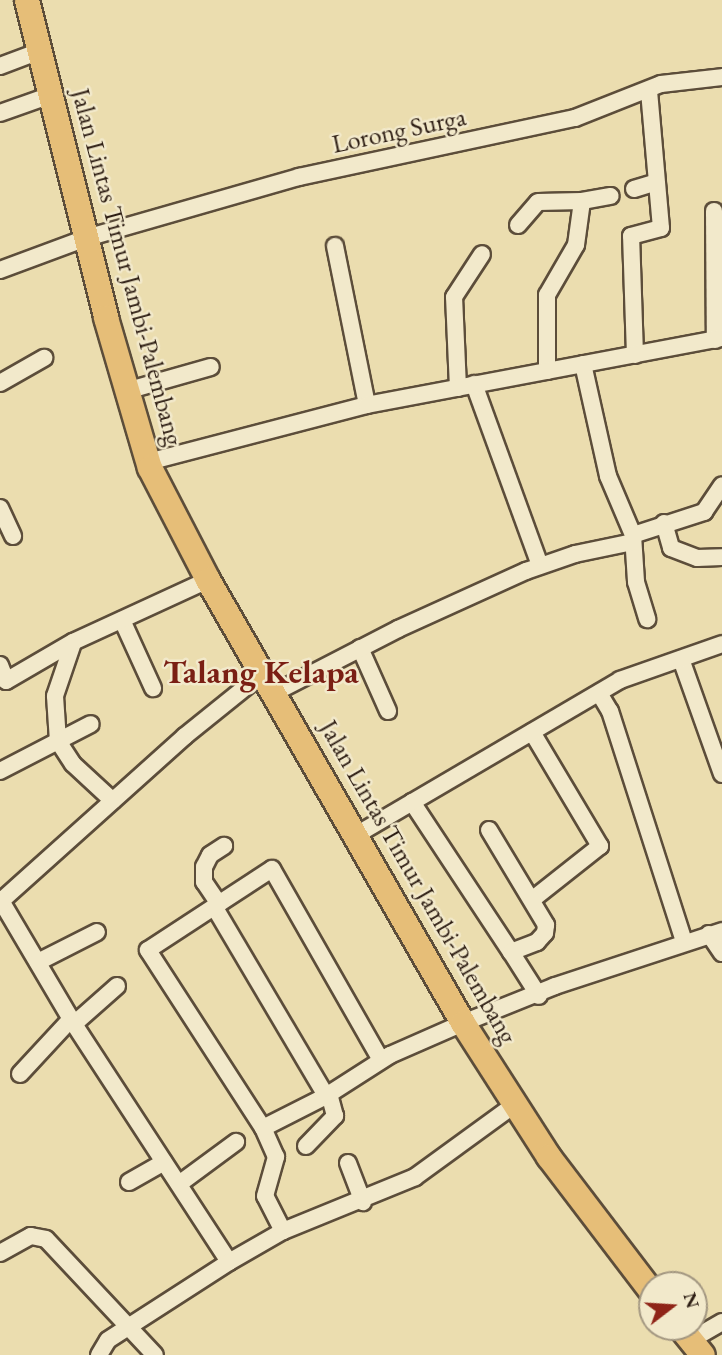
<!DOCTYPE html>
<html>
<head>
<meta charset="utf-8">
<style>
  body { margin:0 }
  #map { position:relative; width:722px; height:1355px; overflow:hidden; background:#ebddaf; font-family:"EB Garamond",serif }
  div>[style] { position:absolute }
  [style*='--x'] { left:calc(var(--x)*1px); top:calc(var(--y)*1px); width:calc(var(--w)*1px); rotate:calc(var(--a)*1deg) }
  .roads { filter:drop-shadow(2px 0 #5c4d3a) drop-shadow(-2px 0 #5c4d3a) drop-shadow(0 2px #5c4d3a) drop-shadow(0 -2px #5c4d3a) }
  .minor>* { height:16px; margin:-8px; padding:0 8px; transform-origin:8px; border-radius:8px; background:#f2e9cb }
  .highway>* { height:24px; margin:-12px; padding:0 12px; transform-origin:12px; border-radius:12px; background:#e6be78 }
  span { translate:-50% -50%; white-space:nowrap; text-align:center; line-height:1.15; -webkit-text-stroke:5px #f2e9cb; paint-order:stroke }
  .street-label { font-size:26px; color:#2d1d13 }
  .district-label { font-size:33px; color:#7a1f14; font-weight:700 }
  .north { position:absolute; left:638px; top:1271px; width:70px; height:70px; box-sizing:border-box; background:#f2e9cb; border:2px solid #a39781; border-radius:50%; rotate:73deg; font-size:19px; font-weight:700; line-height:28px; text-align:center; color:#2d1d13 }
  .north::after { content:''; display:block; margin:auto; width:24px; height:32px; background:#8f2418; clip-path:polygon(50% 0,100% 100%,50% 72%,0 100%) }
</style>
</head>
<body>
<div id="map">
  <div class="roads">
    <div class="minor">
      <div style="--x:0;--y:66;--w:43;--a:-20.6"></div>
      <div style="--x:0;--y:113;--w:54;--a:-19.4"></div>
      <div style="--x:634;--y:189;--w:21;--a:-17"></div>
      <div style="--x:714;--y:211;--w:129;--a:89.6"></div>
      <div style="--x:518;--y:225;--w:30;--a:-49"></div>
      <div style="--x:538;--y:202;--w:44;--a:-1.3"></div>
      <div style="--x:335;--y:246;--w:162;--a:78.6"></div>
      <div style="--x:0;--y:270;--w:92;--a:-20.4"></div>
      <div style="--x:86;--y:238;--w:222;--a:-16"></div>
      <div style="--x:299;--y:177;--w:282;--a:-12.1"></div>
      <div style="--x:575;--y:118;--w:92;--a:-21.6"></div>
      <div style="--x:661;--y:84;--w:61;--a:-6.5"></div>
      <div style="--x:635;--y:355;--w:119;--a:-91.9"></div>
      <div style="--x:631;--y:236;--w:31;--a:-15"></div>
      <div style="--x:661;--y:228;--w:138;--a:-95"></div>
      <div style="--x:583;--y:364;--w:115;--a:77.4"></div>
      <div style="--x:608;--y:476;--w:64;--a:67"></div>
      <div style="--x:633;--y:535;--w:47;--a:86.3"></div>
      <div style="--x:636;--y:582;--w:39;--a:73"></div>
      <div style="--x:547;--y:371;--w:76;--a:-90"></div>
      <div style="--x:547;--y:295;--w:58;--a:-59.9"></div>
      <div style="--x:576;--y:245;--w:44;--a:-82.2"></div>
      <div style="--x:582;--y:201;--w:29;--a:-10"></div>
      <div style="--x:0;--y:383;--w:51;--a:-29.6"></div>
      <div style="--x:474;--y:384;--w:193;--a:70"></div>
      <div style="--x:458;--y:388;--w:91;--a:-92.5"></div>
      <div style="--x:454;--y:297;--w:51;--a:-56.9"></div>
      <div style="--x:126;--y:391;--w:88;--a:-15.8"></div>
      <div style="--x:148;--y:462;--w:226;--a:-14.6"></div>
      <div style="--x:367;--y:405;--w:361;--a:-10.7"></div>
      <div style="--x:0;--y:508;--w:31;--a:65"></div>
      <div style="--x:664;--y:523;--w:26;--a:74"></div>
      <div style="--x:671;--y:548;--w:28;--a:21"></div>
      <div style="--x:697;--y:558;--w:25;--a:-2"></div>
      <div style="--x:633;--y:535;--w:75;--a:-17.9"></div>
      <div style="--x:704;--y:512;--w:32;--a:-56"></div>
      <div style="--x:122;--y:620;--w:75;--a:65.5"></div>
      <div style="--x:73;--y:643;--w:56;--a:108.8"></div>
      <div style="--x:55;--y:696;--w:45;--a:86.2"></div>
      <div style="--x:58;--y:741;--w:27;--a:57"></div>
      <div style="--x:73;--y:764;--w:54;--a:42.8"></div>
      <div style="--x:360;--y:648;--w:69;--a:66"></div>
      <div style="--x:681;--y:659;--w:122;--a:70.4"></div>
      <div style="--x:0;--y:665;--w:17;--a:69"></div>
      <div style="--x:6;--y:681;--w:78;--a:-30.2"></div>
      <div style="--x:73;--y:642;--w:149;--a:-24.7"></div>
      <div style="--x:274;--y:693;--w:140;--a:-27.3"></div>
      <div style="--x:398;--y:629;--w:141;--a:-24.4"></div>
      <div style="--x:526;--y:571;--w:52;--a:-19.1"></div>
      <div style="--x:575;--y:554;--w:59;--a:-11.7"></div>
      <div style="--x:599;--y:693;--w:21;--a:59"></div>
      <div style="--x:610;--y:711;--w:243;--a:72.2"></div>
      <div style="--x:532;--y:732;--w:133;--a:59.2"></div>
      <div style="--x:600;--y:846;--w:85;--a:141.7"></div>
      <div style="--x:0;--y:771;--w:102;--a:-27.3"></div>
      <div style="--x:412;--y:802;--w:180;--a:56.6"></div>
      <div style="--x:489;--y:830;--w:111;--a:59"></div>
      <div style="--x:546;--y:925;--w:8;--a:97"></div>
      <div style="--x:545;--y:933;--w:12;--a:132"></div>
      <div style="--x:537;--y:942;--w:28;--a:159"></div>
      <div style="--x:511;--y:952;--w:52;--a:57.5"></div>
      <div style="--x:356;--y:835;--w:306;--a:-30.4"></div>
      <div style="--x:620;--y:680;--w:108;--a:-19.4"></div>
      <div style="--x:0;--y:899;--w:145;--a:59.4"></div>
      <div style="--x:0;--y:902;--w:249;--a:-41.9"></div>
      <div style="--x:185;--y:736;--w:100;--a:-38.9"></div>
      <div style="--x:219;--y:904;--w:27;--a:-124"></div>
      <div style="--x:204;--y:882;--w:15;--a:-90"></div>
      <div style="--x:204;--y:867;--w:13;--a:-63"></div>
      <div style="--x:210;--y:855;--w:17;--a:-33"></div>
      <div style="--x:215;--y:908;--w:218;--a:59.4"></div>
      <div style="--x:709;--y:934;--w:23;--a:56"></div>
      <div style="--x:38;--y:962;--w:66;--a:-27"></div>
      <div style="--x:117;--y:986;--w:57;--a:138.5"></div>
      <div style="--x:74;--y:1024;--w:284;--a:56.9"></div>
      <div style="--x:20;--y:1074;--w:75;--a:-47.2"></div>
      <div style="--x:263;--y:1128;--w:212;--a:-122.9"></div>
      <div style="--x:148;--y:950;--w:148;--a:-33.2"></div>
      <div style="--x:272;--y:869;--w:220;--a:60.3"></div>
      <div style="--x:306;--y:1146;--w:42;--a:-46"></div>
      <div style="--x:335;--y:1116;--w:23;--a:-105"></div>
      <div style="--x:348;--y:1163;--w:42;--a:69"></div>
      <div style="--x:129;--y:1182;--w:40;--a:-29.7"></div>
      <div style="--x:179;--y:1184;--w:71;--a:-36.4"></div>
      <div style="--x:283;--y:1231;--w:39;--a:-117"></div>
      <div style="--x:265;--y:1196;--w:41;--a:-74.2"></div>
      <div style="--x:276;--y:1157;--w:32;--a:-114"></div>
      <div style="--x:263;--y:1128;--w:71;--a:-26.9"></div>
      <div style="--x:326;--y:1096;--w:76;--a:-32.6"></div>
      <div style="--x:390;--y:1055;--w:80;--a:-23.7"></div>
      <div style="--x:463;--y:1023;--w:99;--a:-21.9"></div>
      <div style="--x:555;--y:986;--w:176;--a:-18.2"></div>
      <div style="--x:0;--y:1253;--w:35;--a:-29"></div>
      <div style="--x:31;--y:1236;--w:15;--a:11"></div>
      <div style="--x:46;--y:1239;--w:159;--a:46.8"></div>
      <div style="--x:691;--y:1340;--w:36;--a:-30"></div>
      <div style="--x:99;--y:1355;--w:17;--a:-59"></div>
      <div style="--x:108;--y:1340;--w:144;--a:-32.8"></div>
      <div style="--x:229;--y:1262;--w:62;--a:-29.9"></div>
      <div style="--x:283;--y:1231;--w:143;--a:-22.2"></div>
      <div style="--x:415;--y:1177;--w:122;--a:-36"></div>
    </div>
    <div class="highway">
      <div style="--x:27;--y:0;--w:328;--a:76"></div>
      <div style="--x:106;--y:318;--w:156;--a:73.7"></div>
      <div style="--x:150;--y:468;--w:126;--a:62.6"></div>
      <div style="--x:208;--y:580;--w:511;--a:60.07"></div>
      <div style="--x:463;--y:1023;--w:159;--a:57.3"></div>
      <div style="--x:549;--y:1157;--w:170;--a:52.7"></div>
      <div style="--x:680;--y:1327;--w:36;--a:51"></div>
    </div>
  </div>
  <div class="street-label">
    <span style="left:399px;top:131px;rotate:-12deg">Lorong Surga</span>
    <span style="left:127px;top:267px;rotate:75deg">Jalan Lintas Timur Jambi-Palembang</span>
    <span style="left:418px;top:882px;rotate:60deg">Jalan Lintas Timur Jambi-Palembang</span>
  </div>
  <div class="district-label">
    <span style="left:261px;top:672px">Talang Kelapa</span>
  </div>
  <div class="north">N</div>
</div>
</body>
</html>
